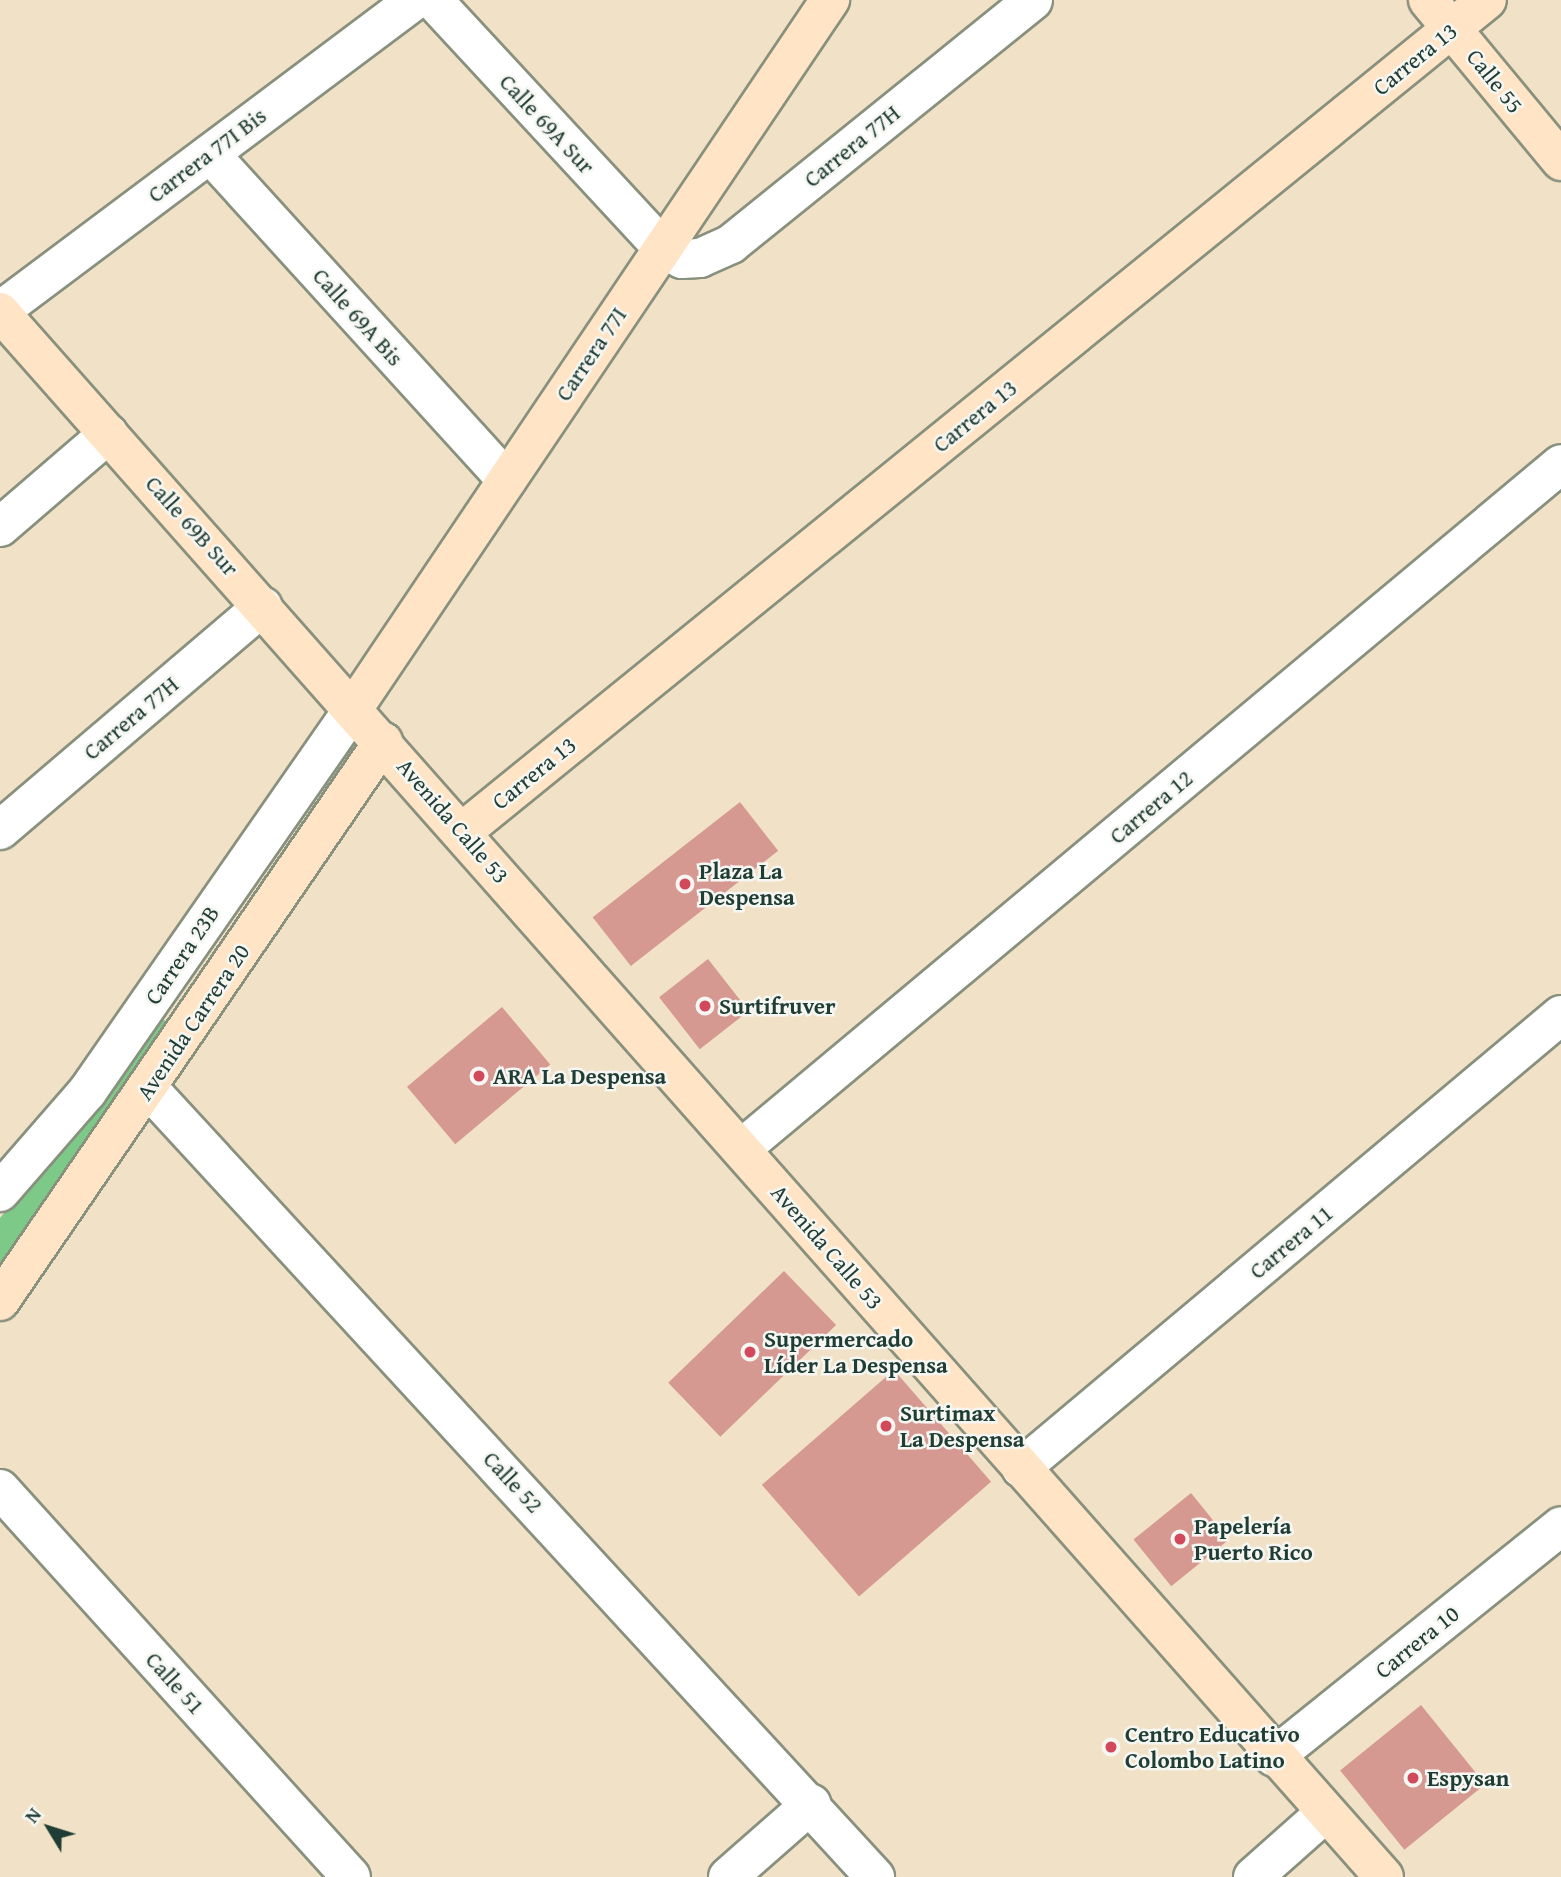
<!DOCTYPE html>
<html>
<head>
<meta charset="utf-8">
<style>
  body { margin:0 }
  #map { position:relative; width:1561px; height:1877px; overflow:hidden; background:#f1e2c7; font-family:"Gentium Book Plus",serif }
  div>[style] { position:absolute }
  [style*='--x'] { left:calc(var(--x)*1px); top:calc(var(--y)*1px); width:calc(var(--w)*1px); rotate:calc(var(--a)*1deg) }
  .green>* { inset:0; background:#7dc987 }
  .building>* { inset:0; background:#d59992; transform-origin:0 0 }
  .roads { filter:drop-shadow(2px 0 #88907e) drop-shadow(-2px 0 #88907e) drop-shadow(0 2px #88907e) drop-shadow(0 -2px #88907e) }
  .street>* { height:38px; margin:-19px; padding:0 19px; transform-origin:19px; border-radius:19px; background:#fff }
  .secondary>* { height:38px; margin:-19px; padding:0 19px; transform-origin:19px; border-radius:19px; background:#ffe4c6 }
  .dots>* { width:19px; height:19px; translate:-50% -50%; box-sizing:border-box; border:4px solid #f6f6f2; border-radius:50% }
  span { translate:-50% -50%; white-space:nowrap; text-align:center; line-height:1.15; -webkit-text-stroke:5px #f6f6f2; paint-order:stroke }
  .street-label { font-size:23px; color:#1f3d34 }
  .poi-label { font-size:23px; color:#1f3d34; font-weight:700 }
  .left { translate:0 -50%; text-align:left }
  .north { position:absolute; left:14px; top:1793px; width:70px; height:70px; -webkit-text-stroke:5px #f6f6f2; paint-order:stroke; rotate:308deg; font-size:19px; font-weight:700; line-height:28px; text-align:center; color:#1f3d34 }
  .north::after { content:''; display:block; margin:auto; width:24px; height:32px; background:#1f3d34; clip-path:polygon(50% 0,100% 100%,50% 72%,0 100%) }
</style>
</head>
<body>
<div id="map">
  <div class="green">
    <div style="clip-path:polygon(160px 1018px,174px 1025px,0 1280px,0 1218px)"></div>
  </div>
  <div class="building">
    <div style="left:740px;top:802px;width:62px;height:187px;rotate:52deg"></div>
    <div style="left:708px;top:959px;width:66px;height:62px;rotate:52deg"></div>
    <div style="left:502px;top:1007px;width:75px;height:124px;rotate:50deg"></div>
    <div style="left:784px;top:1271px;width:75px;height:161px;rotate:46deg"></div>
    <div style="left:894px;top:1370px;width:148px;height:175px;rotate:49deg"></div>
    <div style="left:1191px;top:1493px;width:60px;height:74px;rotate:51deg"></div>
    <div style="left:1421px;top:1705px;width:102px;height:104px;rotate:51deg"></div>
  </div>
  <div class="roads">
    <div class="street">
      <div style="--x:433;--y:0;--w:337;--a:47.2"></div>
      <div style="--x:662;--y:247;--w:23;--a:31"></div>
      <div style="--x:682;--y:259;--w:18;--a:-3"></div>
      <div style="--x:700;--y:258;--w:34;--a:-24"></div>
      <div style="--x:731;--y:244;--w:388;--a:-38.9"></div>
      <div style="--x:210;--y:154;--w:441;--a:47.7"></div>
      <div style="--x:0;--y:311;--w:519;--a:-36.85"></div>
      <div style="--x:0;--y:527;--w:143;--a:-40.7"></div>
      <div style="--x:0;--y:830;--w:345;--a:-40.4"></div>
      <div style="--x:148;--y:1088;--w:1073;--a:47.34"></div>
      <div style="--x:741;--y:1149;--w:1068;--a:-39.87"></div>
      <div style="--x:0;--y:1192;--w:133;--a:-49"></div>
      <div style="--x:87;--y:1092;--w:466;--a:-55.2"></div>
      <div style="--x:1021;--y:1468;--w:705;--a:-39.99"></div>
      <div style="--x:0;--y:1489;--w:523;--a:47.87"></div>
      <div style="--x:1274;--y:1757;--w:368;--a:-38.8"></div>
      <div style="--x:728;--y:1877;--w:111;--a:-41.3"></div>
      <div style="--x:1253;--y:1877;--w:95;--a:-41.6"></div>
    </div>
    <div class="secondary">
      <div style="--x:1428;--y:0;--w:209;--a:50.4"></div>
      <div style="--x:0;--y:312;--w:2089;--a:48.51"></div>
      <div style="--x:353;--y:709;--w:855;--a:-56.07"></div>
      <div style="--x:462;--y:832;--w:1320;--a:-39.07"></div>
      <div style="--x:0;--y:1301;--w:678;--a:-55.58"></div>
    </div>
  </div>
  <div class="dots">
    <div style="left:685px;top:884px;background:#d1495b"></div>
    <div style="left:705px;top:1006px;background:#d1495b"></div>
    <div style="left:479px;top:1076px;background:#d1495b"></div>
    <div style="left:750px;top:1352px;background:#d1495b"></div>
    <div style="left:886px;top:1426px;background:#d1495b"></div>
    <div style="left:1180px;top:1539px;background:#d1495b"></div>
    <div style="left:1111px;top:1747px;background:#d1495b"></div>
    <div style="left:1413px;top:1778px;background:#d1495b"></div>
  </div>
  <div class="street-label">
    <span style="left:1415px;top:59px;rotate:-39deg">Carrera 13</span>
    <span style="left:1495px;top:81px;rotate:51deg">Calle 55</span>
    <span style="left:547px;top:124px;rotate:47deg">Calle 69A Sur</span>
    <span style="left:852px;top:146px;rotate:-39deg">Carrera 77H</span>
    <span style="left:207px;top:155px;rotate:-37deg">Carrera 77I Bis</span>
    <span style="left:358px;top:317px;rotate:48deg">Calle 69A Bis</span>
    <span style="left:591px;top:354px;rotate:-56deg">Carrera 77I</span>
    <span style="left:975px;top:416px;rotate:-39deg">Carrera 13</span>
    <span style="left:192px;top:526px;rotate:48deg">Calle 69B Sur</span>
    <span style="left:131px;top:718px;rotate:-40deg">Carrera 77H</span>
    <span style="left:534px;top:773px;rotate:-39deg">Carrera 13</span>
    <span style="left:1151px;top:807px;rotate:-40deg">Carrera 12</span>
    <span style="left:453px;top:821px;rotate:49deg">Avenida Calle 53</span>
    <span style="left:182px;top:955px;rotate:-56deg">Carrera 23B</span>
    <span style="left:193px;top:1022px;rotate:-56deg">Avenida Carrera 20</span>
    <span style="left:1291px;top:1242px;rotate:-40deg">Carrera 11</span>
    <span style="left:827px;top:1247px;rotate:49deg">Avenida Calle 53</span>
    <span style="left:513px;top:1482px;rotate:47deg">Calle 52</span>
    <span style="left:1417px;top:1642px;rotate:-39deg">Carrera 10</span>
    <span style="left:175px;top:1683px;rotate:48deg">Calle 51</span>
  </div>
  <div class="poi-label">
    <span class="left" style="left:699px;top:884px">Plaza La<br>Despensa</span>
    <span class="left" style="left:719px;top:1006px">Surtifruver</span>
    <span class="left" style="left:493px;top:1076px">ARA La Despensa</span>
    <span class="left" style="left:764px;top:1352px">Supermercado<br>Líder La Despensa</span>
    <span class="left" style="left:900px;top:1426px">Surtimax<br>La Despensa</span>
    <span class="left" style="left:1194px;top:1539px">Papelería<br>Puerto Rico</span>
    <span class="left" style="left:1125px;top:1747px">Centro Educativo<br>Colombo Latino</span>
    <span class="left" style="left:1427px;top:1778px">Espysan</span>
  </div>
  <div class="north">N</div>
</div>
</body>
</html>
